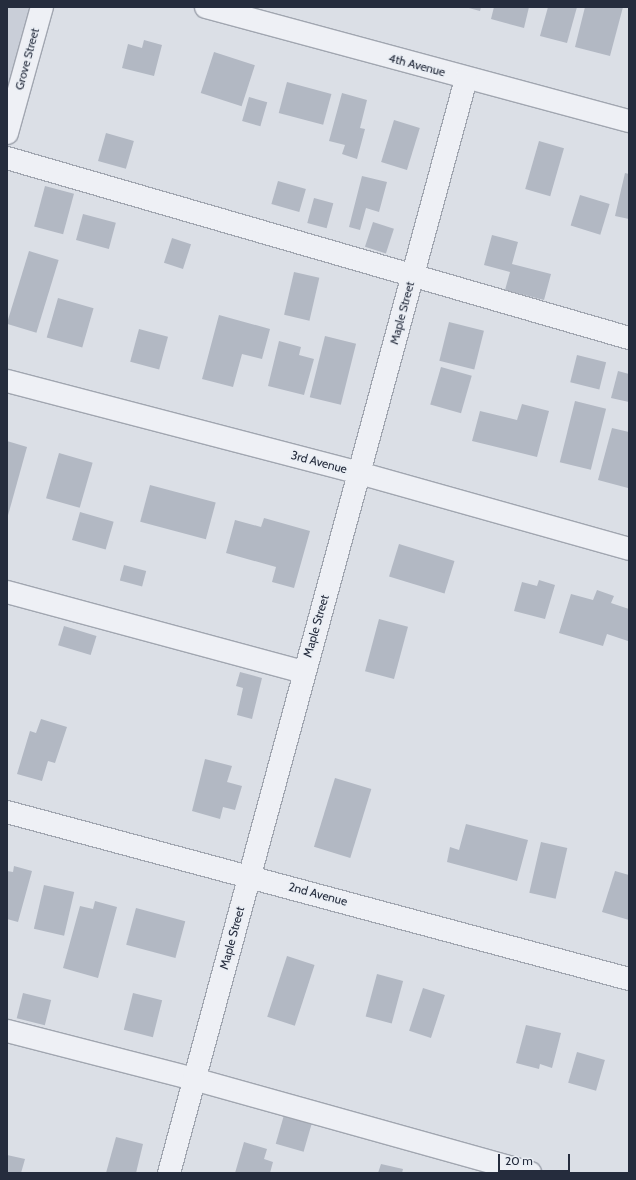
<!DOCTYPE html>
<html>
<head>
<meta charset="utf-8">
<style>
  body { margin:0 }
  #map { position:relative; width:636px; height:1180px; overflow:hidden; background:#dbdfe6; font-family:Cabin,sans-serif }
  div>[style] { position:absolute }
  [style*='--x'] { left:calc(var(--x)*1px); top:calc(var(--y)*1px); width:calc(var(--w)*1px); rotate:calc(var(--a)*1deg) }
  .built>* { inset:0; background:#c9ced8 }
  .building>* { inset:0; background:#b2b8c3; transform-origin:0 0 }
  .roads { filter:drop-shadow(1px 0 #a1a6b0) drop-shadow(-1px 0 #a1a6b0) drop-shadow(0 1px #a1a6b0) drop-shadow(0 -1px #a1a6b0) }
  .minor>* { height:22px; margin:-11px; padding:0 11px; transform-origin:11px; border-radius:11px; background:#eef0f5 }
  span { translate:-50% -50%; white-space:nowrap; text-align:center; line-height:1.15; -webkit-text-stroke:3px #eaeef4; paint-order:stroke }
  .street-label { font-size:12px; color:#252c3d }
  .frame { position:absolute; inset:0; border:8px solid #252c3d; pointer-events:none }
  .scale { position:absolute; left:498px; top:1154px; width:72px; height:18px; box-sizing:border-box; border:2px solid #252c3d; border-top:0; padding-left:5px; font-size:12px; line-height:14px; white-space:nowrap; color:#252c3d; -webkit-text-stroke:3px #eaeef4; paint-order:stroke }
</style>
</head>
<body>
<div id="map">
  <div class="built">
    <div style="clip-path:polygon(7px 7px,42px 7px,7px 133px)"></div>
  </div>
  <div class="building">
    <div style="clip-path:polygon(465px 7px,481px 7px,480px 11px)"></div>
    <div style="clip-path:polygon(494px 7px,529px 7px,524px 28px,491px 19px)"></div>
    <div style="clip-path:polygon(548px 7px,577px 7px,567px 43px,540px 36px)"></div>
    <div style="clip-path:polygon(585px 7px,623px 7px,610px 56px,575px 47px)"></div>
    <div style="clip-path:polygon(144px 40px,162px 45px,154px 76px,122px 68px,128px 44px,142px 48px)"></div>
    <div style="left:214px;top:52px;width:43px;height:43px;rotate:18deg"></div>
    <div style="left:287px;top:82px;width:46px;height:32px;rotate:15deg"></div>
    <div style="clip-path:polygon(342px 93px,367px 100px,360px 128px,365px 129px,357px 159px,342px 154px,345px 145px,329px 141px)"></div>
    <div style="left:249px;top:97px;width:19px;height:25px;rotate:16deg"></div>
    <div style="left:394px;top:120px;width:27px;height:44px;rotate:17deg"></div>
    <div style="left:106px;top:133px;width:29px;height:29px;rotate:16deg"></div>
    <div style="left:539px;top:141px;width:26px;height:50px;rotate:16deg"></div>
    <div style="clip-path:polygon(625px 173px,629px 174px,629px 219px,615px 216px)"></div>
    <div style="clip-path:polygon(362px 176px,387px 182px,379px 212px,366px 208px,360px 230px,349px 227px)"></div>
    <div style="left:278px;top:181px;width:29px;height:24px;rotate:16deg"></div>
    <div style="left:45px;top:186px;width:30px;height:42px;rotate:15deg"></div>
    <div style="left:580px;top:195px;width:31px;height:32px;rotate:17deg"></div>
    <div style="left:314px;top:198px;width:20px;height:26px;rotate:15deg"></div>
    <div style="left:83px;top:214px;width:34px;height:27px;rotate:15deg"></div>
    <div style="left:373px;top:222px;width:22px;height:26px;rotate:18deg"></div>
    <div style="clip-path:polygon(492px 235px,518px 242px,512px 264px,551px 274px,544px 300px,505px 290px,510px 272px,484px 265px)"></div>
    <div style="left:172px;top:238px;width:20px;height:26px;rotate:18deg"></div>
    <div style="left:29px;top:251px;width:31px;height:76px;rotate:17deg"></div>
    <div style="left:294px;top:272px;width:26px;height:44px;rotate:13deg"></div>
    <div style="left:58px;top:298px;width:37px;height:41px;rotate:16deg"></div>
    <div style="clip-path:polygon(219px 315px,270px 329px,262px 359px,242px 354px,233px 387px,202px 379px)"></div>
    <div style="left:449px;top:322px;width:36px;height:40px;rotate:14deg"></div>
    <div style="left:139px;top:329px;width:30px;height:34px;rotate:15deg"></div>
    <div style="left:325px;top:336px;width:32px;height:63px;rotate:14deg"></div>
    <div style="clip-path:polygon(279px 341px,301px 347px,299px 355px,314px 359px,304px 395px,268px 386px)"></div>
    <div style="left:577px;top:355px;width:30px;height:28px;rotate:14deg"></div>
    <div style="left:441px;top:367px;width:32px;height:39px;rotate:16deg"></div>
    <div style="clip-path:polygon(618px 371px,629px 374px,629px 402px,611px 398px)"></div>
    <div style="left:575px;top:401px;width:32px;height:63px;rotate:14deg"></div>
    <div style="clip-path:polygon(522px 404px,549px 411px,537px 457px,472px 441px,480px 411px,517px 420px)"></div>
    <div style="clip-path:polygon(612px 428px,629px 432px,628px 488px,598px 480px)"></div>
    <div style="clip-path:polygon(7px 441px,27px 447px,7px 519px)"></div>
    <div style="left:59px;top:453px;width:35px;height:47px;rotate:16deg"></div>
    <div style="left:150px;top:485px;width:68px;height:38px;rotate:15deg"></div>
    <div style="left:80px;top:512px;width:35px;height:29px;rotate:16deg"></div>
    <div style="clip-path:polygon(264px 518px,310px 531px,294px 588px,272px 582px,276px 567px,226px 553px,235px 520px,261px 527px)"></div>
    <div style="left:399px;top:544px;width:58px;height:34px;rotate:17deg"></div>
    <div style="left:124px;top:565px;width:23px;height:16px;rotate:15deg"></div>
    <div style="clip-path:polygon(539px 580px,555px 585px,545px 619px,514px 611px,522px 582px,537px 586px)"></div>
    <div style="clip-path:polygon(597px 590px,614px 596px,611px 603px,629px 609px,628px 641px,607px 634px,603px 646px,559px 633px,571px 594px,593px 600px)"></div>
    <div style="left:379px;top:619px;width:30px;height:54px;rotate:15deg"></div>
    <div style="left:64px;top:626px;width:34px;height:20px;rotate:17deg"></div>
    <div style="clip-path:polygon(240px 672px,262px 678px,252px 719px,237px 715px,243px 688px,236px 686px)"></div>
    <div style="clip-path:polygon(41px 719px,67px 727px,55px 763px,48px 761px,42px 781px,17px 774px,30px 731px,36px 733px)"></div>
    <div style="clip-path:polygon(205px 759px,232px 766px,227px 782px,242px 786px,235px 810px,223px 807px,220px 819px,192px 811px)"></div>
    <div style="left:335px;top:778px;width:38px;height:72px;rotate:17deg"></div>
    <div style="clip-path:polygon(466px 824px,528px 840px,517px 881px,447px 862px,450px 847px,459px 850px)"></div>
    <div style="left:541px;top:842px;width:27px;height:52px;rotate:13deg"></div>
    <div style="clip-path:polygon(14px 866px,32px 871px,18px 922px,7px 919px,7px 871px,13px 872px)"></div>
    <div style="clip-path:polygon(615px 871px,629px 875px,629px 920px,602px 912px)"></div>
    <div style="left:44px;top:885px;width:31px;height:45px;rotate:13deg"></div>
    <div style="clip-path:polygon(95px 901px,117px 907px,98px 978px,63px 968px,80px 906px,93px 909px)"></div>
    <div style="left:136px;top:908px;width:51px;height:38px;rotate:15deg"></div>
    <div style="left:287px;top:956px;width:29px;height:64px;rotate:18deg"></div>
    <div style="left:377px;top:974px;width:27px;height:44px;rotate:15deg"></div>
    <div style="left:423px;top:988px;width:23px;height:45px;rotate:18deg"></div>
    <div style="left:23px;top:993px;width:29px;height:26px;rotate:14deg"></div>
    <div style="left:133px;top:993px;width:30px;height:38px;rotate:14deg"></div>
    <div style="clip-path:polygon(526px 1025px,561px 1033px,552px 1068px,540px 1064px,539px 1069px,516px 1063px)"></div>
    <div style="left:577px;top:1052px;width:29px;height:32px;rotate:16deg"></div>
    <div style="left:284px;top:1115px;width:29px;height:30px;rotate:16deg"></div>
    <div style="clip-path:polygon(116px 1137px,143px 1144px,136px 1173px,106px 1173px)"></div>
    <div style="clip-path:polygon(244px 1142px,267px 1149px,264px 1159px,273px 1162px,270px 1173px,235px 1173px)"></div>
    <div style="clip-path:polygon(7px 1155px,25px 1159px,21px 1173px,7px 1173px)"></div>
    <div style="clip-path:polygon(381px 1164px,403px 1169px,402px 1173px,378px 1173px)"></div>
  </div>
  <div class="roads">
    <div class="minor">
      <div style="--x:206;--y:7;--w:438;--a:15.1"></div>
      <div style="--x:7;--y:133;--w:131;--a:-74.5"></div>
      <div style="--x:7;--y:158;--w:648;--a:16.14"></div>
      <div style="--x:7;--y:381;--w:364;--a:14.6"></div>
      <div style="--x:359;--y:473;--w:280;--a:15.7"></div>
      <div style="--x:7;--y:592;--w:308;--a:15.1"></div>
      <div style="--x:7;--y:812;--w:644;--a:15.03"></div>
      <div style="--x:7;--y:1031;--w:193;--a:14.4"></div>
      <div style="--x:194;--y:1079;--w:349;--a:15.6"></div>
      <div style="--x:169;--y:1173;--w:1134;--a:-74.81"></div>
    </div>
  </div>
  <div class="street-label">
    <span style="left:27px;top:59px;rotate:-75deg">Grove Street</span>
    <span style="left:417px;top:65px;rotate:15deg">4th Avenue</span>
    <span style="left:402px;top:313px;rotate:-75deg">Maple Street</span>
    <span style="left:319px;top:462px;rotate:15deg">3rd Avenue</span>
    <span style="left:316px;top:626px;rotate:-74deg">Maple Street</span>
    <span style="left:318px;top:894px;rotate:15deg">2nd Avenue</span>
    <span style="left:232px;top:938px;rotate:-75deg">Maple Street</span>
  </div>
  <div class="frame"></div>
  <div class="scale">20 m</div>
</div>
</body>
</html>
